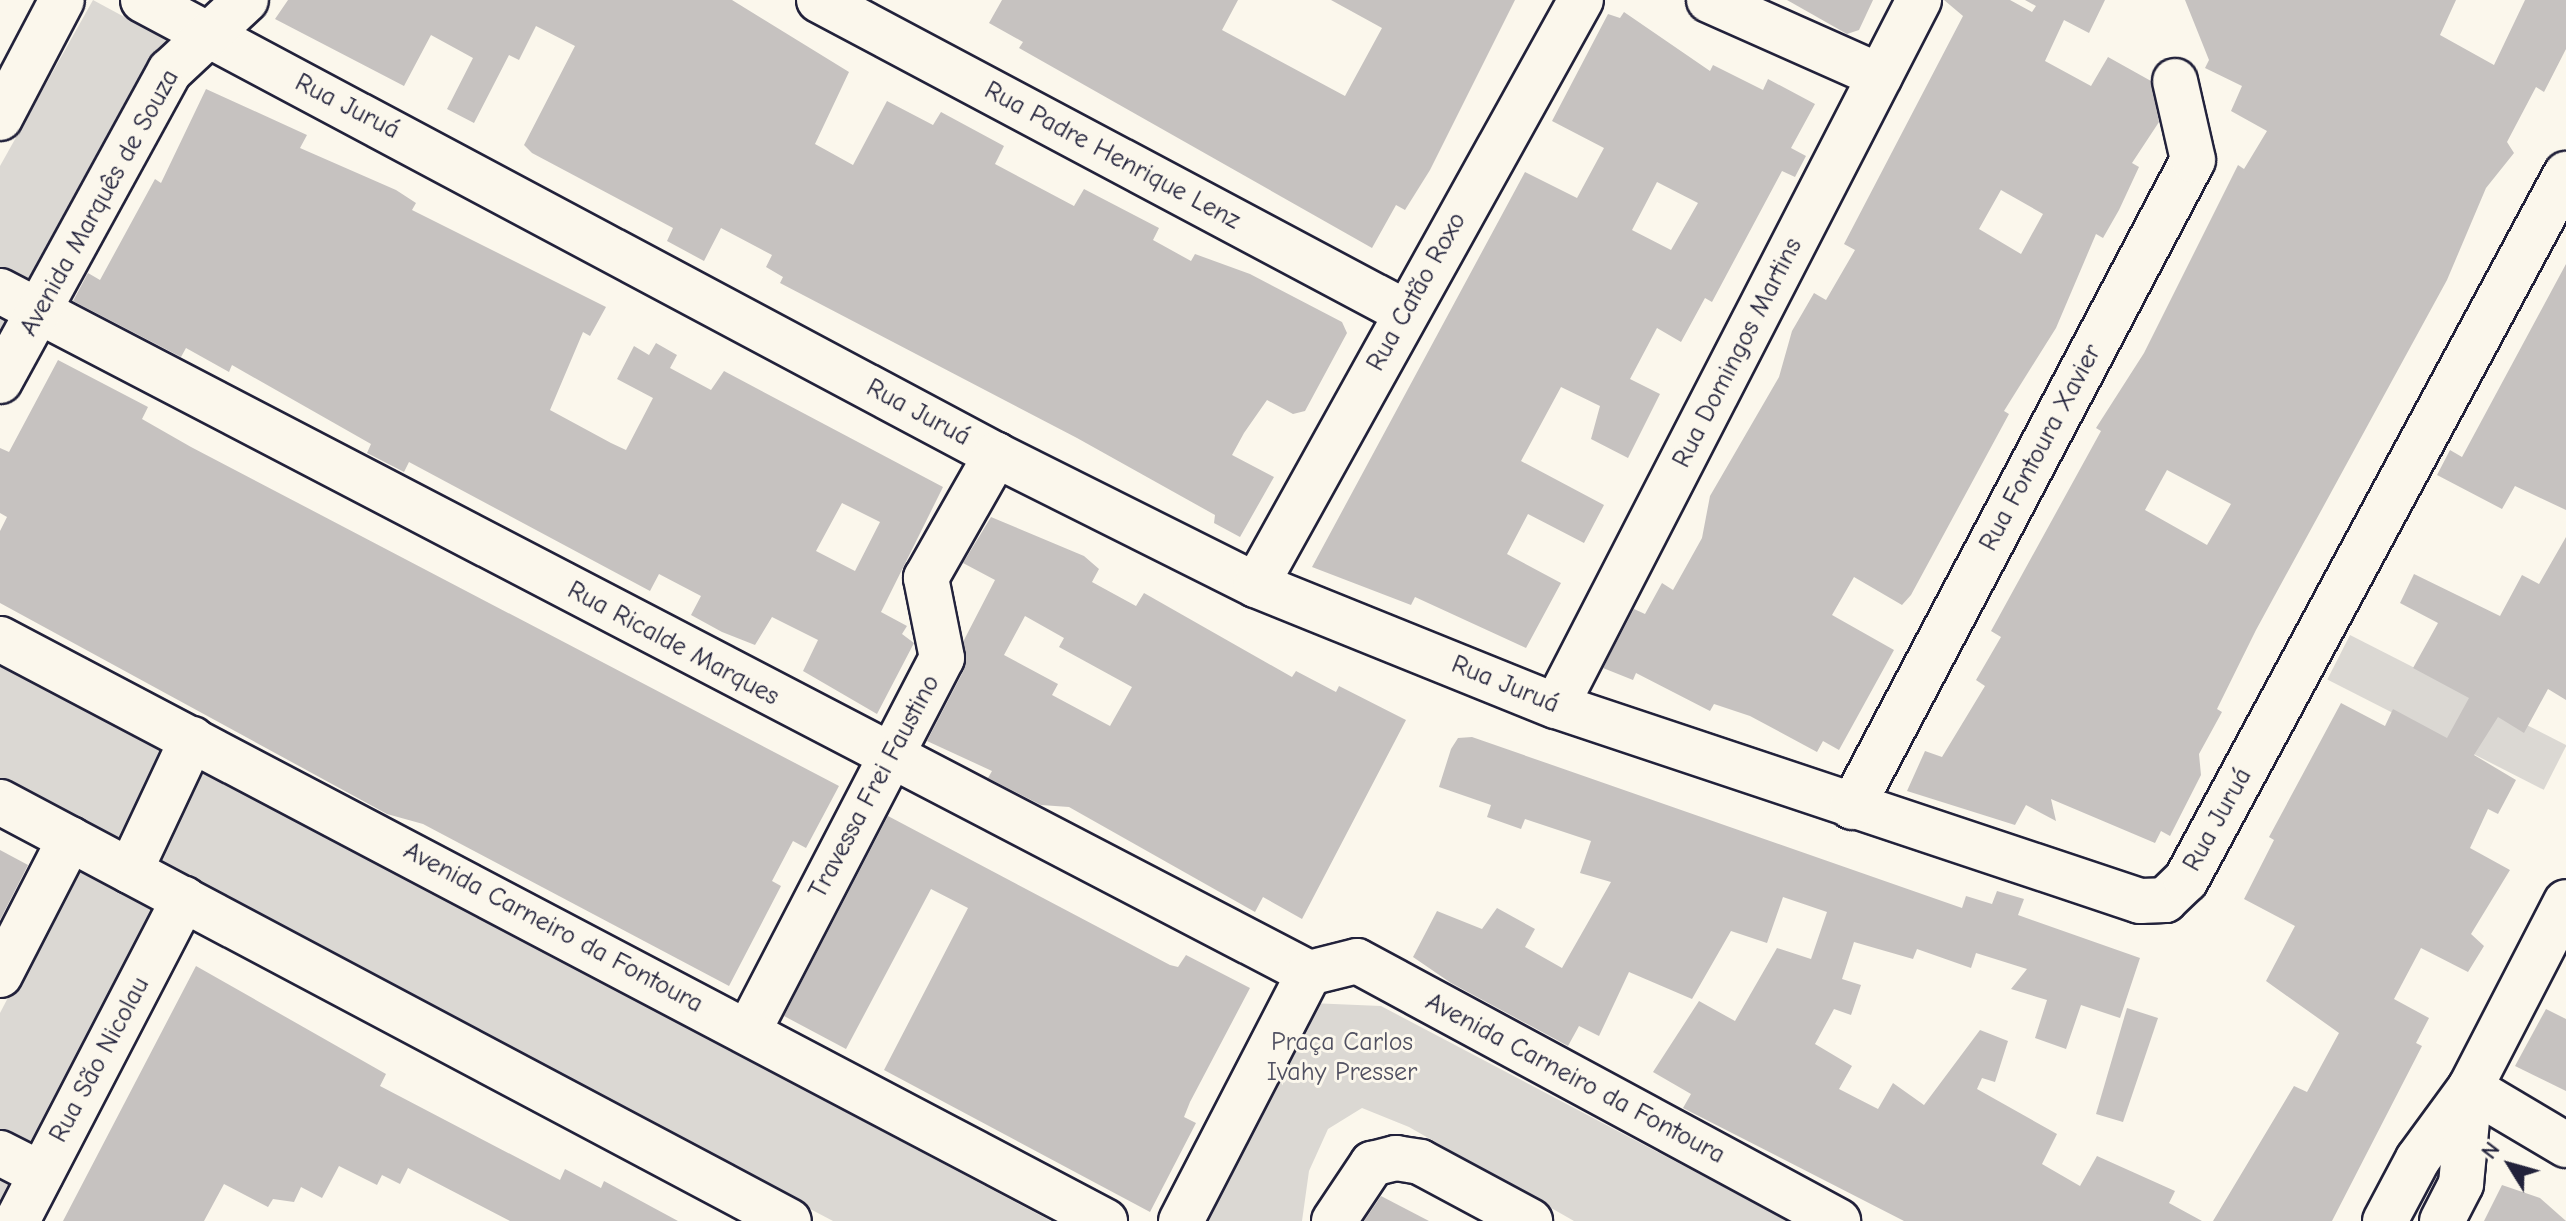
<!DOCTYPE html>
<html>
<head>
<meta charset="utf-8">
<style>
  body { margin:0 }
  #map { position:relative; width:2566px; height:1221px; overflow:hidden; background:#fbf7ec; font-family:"Comic Neue",sans-serif }
  div>[style] { position:absolute }
  [style*='--x'] { left:calc(var(--x)*1px); top:calc(var(--y)*1px); width:calc(var(--w)*1px); rotate:calc(var(--a)*1deg) }
  .green>* { inset:0; background:#dbd8d3; transform-origin:0 0 }
  .building>* { inset:0; background:#c6c2c0 }
  .roads { filter:drop-shadow(2px 0 #22223b) drop-shadow(-2px 0 #22223b) drop-shadow(0 2px #22223b) drop-shadow(0 -2px #22223b) }
  .minor>* { height:44px; margin:-22px; padding:0 22px; transform-origin:22px; border-radius:22px; background:#fbf7ec }
  .major>* { height:44px; margin:-22px; padding:0 22px; transform-origin:22px; border-radius:22px; background:#fbf7ec }
  span { translate:-50% -50%; white-space:nowrap; text-align:center; line-height:1.15; -webkit-text-stroke:6px #fbf7ec; paint-order:stroke }
  .street-label { font-size:26px; color:#22223b }
  .park-label { font-size:26px; color:#505061 }
  .north { position:absolute; left:2470px; top:1125px; width:80px; height:80px; -webkit-text-stroke:6px #fbf7ec; paint-order:stroke; rotate:307deg; font-size:22px; font-weight:700; line-height:32px; text-align:center; color:#22223b }
  .north::after { content:''; display:block; margin:auto; width:28px; height:36px; background:#22223b; clip-path:polygon(50% 0,100% 100%,50% 72%,0 100%) }
</style>
</head>
<body>
<div id="map">
  <div class="green">
    <div style="clip-path:polygon(93px 0,167px 40px,0 348px,0 166px)"></div>
    <div style="left:2350px;top:635px;width:243px;height:50px;rotate:27deg"></div>
    <div style="clip-path:polygon(0 663px,1051px 1221px,833px 1221px,0 783px)"></div>
    <div style="clip-path:polygon(76px 867px,164px 912px,0 1221px,0 1013px)"></div>
    <div style="clip-path:polygon(1310px 1003px,1381px 1006px,1788px 1221px,1574px 1221px,1409px 1127px,1362px 1108px,1328px 1129px,1309px 1171px,1302px 1221px,1200px 1221px)"></div>
  </div>
  <div class="building">
    <div style="clip-path:polygon(288px 0,732px 0,849px 72px,815px 144px,853px 165px,887px 101px,933px 125px,941px 112px,1004px 146px,995px 164px,1074px 206px,1084px 189px,1159px 228px,1153px 240px,1191px 261px,1195px 254px,1250px 274px,1342px 322px,1347px 333px,1305px 411px,1293px 414px,1267px 400px,1244px 433px,1232px 455px,1274px 477px,1240px 537px,1214px 523px,1215px 515px,1077px 438px,780px 283px,783px 277px,766px 267px,772px 255px,721px 228px,704px 261px,667px 241px,673px 228px,532px 153px,524px 145px,575px 46px,536px 26px,519px 60px,509px 55px,474px 123px,447px 109px,473px 58px,431px 35px,404px 86px,275px 19px)"></div>
    <div style="clip-path:polygon(1002px 0,1238px 0,1222px 30px,1345px 96px,1382px 28px,1331px 0,1515px 0,1430px 170px,1405px 210px,1396px 205px,1372px 248px,1019px 48px,1023px 42px,989px 23px)"></div>
    <div style="clip-path:polygon(1787px 0,1873px 0,1859px 30px,1847px 34px)"></div>
    <div style="clip-path:polygon(evenodd,1944px 0,2010px 0,2032px 12px,2036px 6px,2025px 0,2105px 0,2089px 33px,2064px 20px,2045px 61px,2091px 86px,2108px 57px,2151px 81px,2159px 122px,2132px 163px,2139px 167px,2119px 210px,2103px 238px,2096px 234px,2056px 328px,2004px 411px,2009px 414px,1911px 595px,1902px 605px,1854px 577px,1832px 615px,1894px 650px,1839px 750px,1823px 741px,1817px 752px,1750px 716px,1714px 704px,1710px 711px,1636px 673px,1633px 680px,1603px 668px,1634px 609px,1645px 614px,1662px 583px,1673px 590px,1702px 538px,1710px 496px,1779px 377px,1792px 331px,1814px 293px,1826px 300px,1855px 250px,1844px 244px,1963px 16px,1944px 0,2001px 190px,2043px 214px,2021px 254px,1979px 229px,2001px 190px)"></div>
    <div style="clip-path:polygon(evenodd,2185px 0,2456px 0,2440px 35px,2494px 65px,2525px 0,2566px 0,2566px 49px,2544px 92px,2536px 87px,2507px 142px,2514px 153px,2486px 188px,2447px 280px,2256px 630px,2217px 709px,2222px 712px,2199px 754px,2201px 775px,2170px 836px,2161px 831px,2155px 843px,2051px 799px,2056px 821px,2026px 805px,2015px 825px,1907px 791px,1925px 751px,1942px 757px,1985px 686px,1976px 680px,2001px 637px,1991px 631px,2101px 431px,2096px 428px,2144px 353px,2238px 165px,2244px 169px,2267px 131px,2231px 111px,2242px 86px,2205px 68px,2209px 60px,2185px 0,2167px 470px,2231px 504px,2207px 545px,2145px 510px,2167px 470px)"></div>
    <div style="clip-path:polygon(evenodd,1624px 12px,1710px 71px,1713px 65px,1763px 90px,1768px 79px,1815px 104px,1791px 148px,1806px 156px,1795px 177px,1782px 171px,1712px 302px,1705px 298px,1681px 342px,1657px 328px,1630px 379px,1660px 394px,1628px 458px,1591px 439px,1600px 406px,1561px 387px,1521px 461px,1604px 505px,1584px 543px,1528px 514px,1507px 554px,1561px 583px,1526px 648px,1415px 597px,1411px 605px,1312px 567px,1525px 172px,1577px 198px,1604px 148px,1552px 121px,1608px 14px,1620px 18px,1624px 12px,1657px 182px,1698px 203px,1671px 250px,1632px 230px,1657px 182px)"></div>
    <div style="clip-path:polygon(evenodd,206px 89px,307px 135px,300px 148px,396px 190px,416px 203px,412px 210px,606px 307px,590px 336px,583px 332px,550px 410px,611px 443px,626px 450px,653px 398px,617px 379px,634px 346px,649px 355px,656px 343px,677px 355px,670px 368px,711px 390px,724px 371px,943px 487px,881px 612px,907px 626px,902px 634px,914px 643px,877px 714px,803px 671px,818px 640px,772px 617px,755px 645px,722px 632px,691px 615px,701px 596px,659px 574px,650px 591px,409px 462px,404px 472px,367px 453px,371px 444px,232px 365px,229px 372px,186px 348px,181px 357px,73px 301px,88px 273px,100px 280px,155px 179px,161px 183px,206px 89px,842px 503px,880px 522px,855px 571px,816px 551px,842px 503px)"></div>
    <div style="clip-path:polygon(2566px 264px,2566px 510px,2515px 486px,2502px 509px,2437px 475px,2450px 450px,2462px 457px)"></div>
    <div style="clip-path:polygon(58px 360px,148px 407px,142px 419px,191px 447px,839px 786px,806px 848px,793px 841px,772px 881px,781px 886px,729px 986px,423px 824px,387px 814px,0 603px,0 531px,7px 517px,0 513px,0 448px,9px 452px)"></div>
    <div style="clip-path:polygon(evenodd,991px 517px,1084px 556px,1099px 569px,1092px 582px,1136px 606px,1144px 593px,1292px 677px,1296px 671px,1336px 692px,1339px 686px,1406px 720px,1302px 919px,1263px 897px,1255px 912px,1069px 807px,1041px 805px,988px 778px,992px 771px,927px 741px,964px 670px,964px 640px,995px 580px,963px 563px,991px 517px,1025px 616px,1064px 638px,1059px 647px,1132px 687px,1110px 726px,1052px 695px,1058px 684px,1004px 655px,1025px 616px)"></div>
    <div style="clip-path:polygon(2566px 537px,2566px 700px,2548px 689px,2524px 733px,2498px 717px,2474px 755px,2516px 780px,2498px 814px,2488px 809px,2470px 848px,2510px 870px,2471px 934px,2484px 946px,2468px 972px,2421px 948px,2394px 999px,2429px 1018px,2416px 1043px,2422px 1046px,2332px 1221px,2213px 1221px,2294px 1086px,2307px 1092px,2339px 1033px,2266px 981px,2295px 926px,2244px 899px,2274px 840px,2269px 837px,2341px 703px,2385px 726px,2393px 709px,2447px 738px,2469px 698px,2413px 668px,2438px 623px,2400px 603px,2414px 574px,2500px 616px,2522px 575px,2539px 584px)"></div>
    <div style="clip-path:polygon(1472px 737px,1962px 908px,1966px 896px,1992px 904px,1997px 891px,2024px 899px,2018px 915px,2140px 958px,2120px 1018px,2081px 1005px,2066px 1049px,2035px 1038px,2047px 1000px,2011px 989px,2027px 969px,1976px 953px,1971px 968px,1917px 949px,1913px 959px,1854px 942px,1842px 979px,1861px 985px,1851px 1015px,1834px 1009px,1815px 1044px,1852px 1066px,1839px 1089px,1878px 1109px,1893px 1083px,1924px 1105px,1980px 1030px,2008px 1041px,1995px 1082px,1982px 1078px,1977px 1089px,2057px 1134px,2042px 1164px,2080px 1186px,2097px 1156px,2175px 1191px,2169px 1203px,2202px 1221px,1904px 1221px,1683px 1108px,1691px 1094px,1653px 1072px,1699px 1001px,1735px 1021px,1777px 948px,1811px 959px,1827px 912px,1783px 897px,1767px 943px,1731px 931px,1692px 999px,1629px 972px,1599px 1036px,1579px 1026px,1568px 1046px,1451px 983px,1413px 957px,1437px 911px,1482px 929px,1497px 908px,1535px 929px,1525px 947px,1562px 968px,1611px 882px,1580px 873px,1591px 841px,1525px 819px,1521px 829px,1487px 817px,1491px 805px,1439px 787px,1451px 749px,1458px 738px)"></div>
    <div style="clip-path:polygon(888px 816px,1170px 965px,1178px 967px,1186px 955px,1250px 988px,1190px 1102px,1184px 1117px,1196px 1123px,1150px 1212px,884px 1070px,968px 908px,931px 889px,846px 1049px,784px 1016px)"></div>
    <div style="clip-path:polygon(0 850px,28px 865px,0 920px)"></div>
    <div style="clip-path:polygon(196px 966px,386px 1074px,380px 1086px,560px 1180px,565px 1169px,601px 1188px,604px 1181px,678px 1221px,510px 1221px,408px 1168px,400px 1184px,382px 1175px,377px 1185px,339px 1166px,322px 1198px,301px 1187px,294px 1202px,273px 1199px,268px 1207px,224px 1184px,204px 1221px,63px 1221px)"></div>
    <div style="clip-path:polygon(2127px 1008px,2158px 1018px,2123px 1122px,2096px 1114px)"></div>
    <div style="clip-path:polygon(2546px 1009px,2566px 1019px,2566px 1091px,2515px 1066px)"></div>
    <div style="clip-path:polygon(2502px 1185px,2540px 1198px,2566px 1221px,2484px 1221px)"></div>
    <div style="clip-path:polygon(1381px 1196px,1429px 1221px,1364px 1221px)"></div>
  </div>
  <div class="roads">
    <div class="minor">
      <div style="--x:143;--y:0;--w:967;--a:28.08"></div>
      <div style="--x:996;--y:455;--w:291;--a:26.6"></div>
      <div style="--x:1256;--y:585;--w:323;--a:22"></div>
      <div style="--x:1556;--y:706;--w:616;--a:18.46"></div>
      <div style="--x:2140;--y:901;--w:25;--a:-2"></div>
      <div style="--x:2165;--y:900;--w:29;--a:-44"></div>
      <div style="--x:2186;--y:880;--w:802;--a:-61.71"></div>
      <div style="--x:819;--y:0;--w:664;--a:28.03"></div>
      <div style="--x:1709;--y:0;--w:187;--a:24"></div>
      <div style="--x:0;--y:118;--w:133;--a:-62.3"></div>
      <div style="--x:0;--y:291;--w:1476;--a:27.52"></div>
      <div style="--x:0;--y:381;--w:354;--a:-61.3"></div>
      <div style="--x:170;--y:71;--w:104;--a:-43.1"></div>
      <div style="--x:1256;--y:585;--w:669;--a:-60.95"></div>
      <div style="--x:1556;--y:706;--w:794;--a:-62.79"></div>
      <div style="--x:1852;--y:807;--w:731;--a:-62.21"></div>
      <div style="--x:2193;--y:160;--w:81;--a:-102.8"></div>
      <div style="--x:0;--y:975;--w:153;--a:-62.8"></div>
      <div style="--x:749;--y:1030;--w:419;--a:-62.6"></div>
      <div style="--x:942;--y:658;--w:82;--a:-101.3"></div>
      <div style="--x:926;--y:578;--w:142;--a:-60.4"></div>
      <div style="--x:2470;--y:1088;--w:112;--a:30.7"></div>
      <div style="--x:0;--y:1153;--w:46;--a:27.1"></div>
      <div style="--x:17;--y:1221;--w:363;--a:-62.6"></div>
      <div style="--x:2385;--y:1221;--w:70;--a:-62"></div>
      <div style="--x:2418;--y:1159;--w:88;--a:-53.8"></div>
      <div style="--x:2470;--y:1088;--w:209;--a:-62.7"></div>
      <div style="--x:2442;--y:1221;--w:42;--a:-62.8"></div>
      <div style="--x:2461;--y:1184;--w:96;--a:-84.6"></div>
    </div>
    <div class="major">
      <div style="--x:0;--y:639;--w:1249;--a:27.78"></div>
      <div style="--x:0;--y:802;--w:893;--a:27.97"></div>
      <div style="--x:130;--y:871;--w:146;--a:-64.8"></div>
      <div style="--x:1181;--y:1221;--w:279;--a:-62.7"></div>
      <div style="--x:1309;--y:973;--w:49;--a:-14"></div>
      <div style="--x:1357;--y:961;--w:547;--a:28.39"></div>
      <div style="--x:1334;--y:1221;--w:69;--a:-56.3"></div>
      <div style="--x:1372;--y:1164;--w:25;--a:-14"></div>
      <div style="--x:1396;--y:1158;--w:24;--a:9"></div>
      <div style="--x:1420;--y:1162;--w:125;--a:28.2"></div>
    </div>
  </div>
  <div class="street-label">
    <span style="left:347px;top:107px;rotate:27deg">Rua Juruá</span>
    <span style="left:1112px;top:156px;rotate:28deg">Rua Padre Henrique Lenz</span>
    <span style="left:100px;top:203px;rotate:-61deg">Avenida Marquês de Souza</span>
    <span style="left:1417px;top:292px;rotate:-61deg">Rua Catão Roxo</span>
    <span style="left:1738px;top:353px;rotate:-63deg">Rua Domingos Martins</span>
    <span style="left:918px;top:413px;rotate:28deg">Rua Juruá</span>
    <span style="left:2041px;top:448px;rotate:-62deg">Rua Fontoura Xavier</span>
    <span style="left:673px;top:644px;rotate:28deg">Rua Ricalde Marques</span>
    <span style="left:1505px;top:685px;rotate:22deg">Rua Juruá</span>
    <span style="left:875px;top:787px;rotate:-62deg">Travessa Frei Faustino</span>
    <span style="left:2218px;top:820px;rotate:-61deg">Rua Juruá</span>
    <span style="left:553px;top:928px;rotate:28deg">Avenida Carneiro da Fontoura</span>
    <span style="left:100px;top:1060px;rotate:-62deg">Rua São Nicolau</span>
    <span style="left:1575px;top:1079px;rotate:28deg">Avenida Carneiro da Fontoura</span>
  </div>
  <div class="park-label">
    <span style="left:1342px;top:1058px">Praça Carlos<br>Ivahy Presser</span>
  </div>
  <div class="north">N</div>
</div>
</body>
</html>
